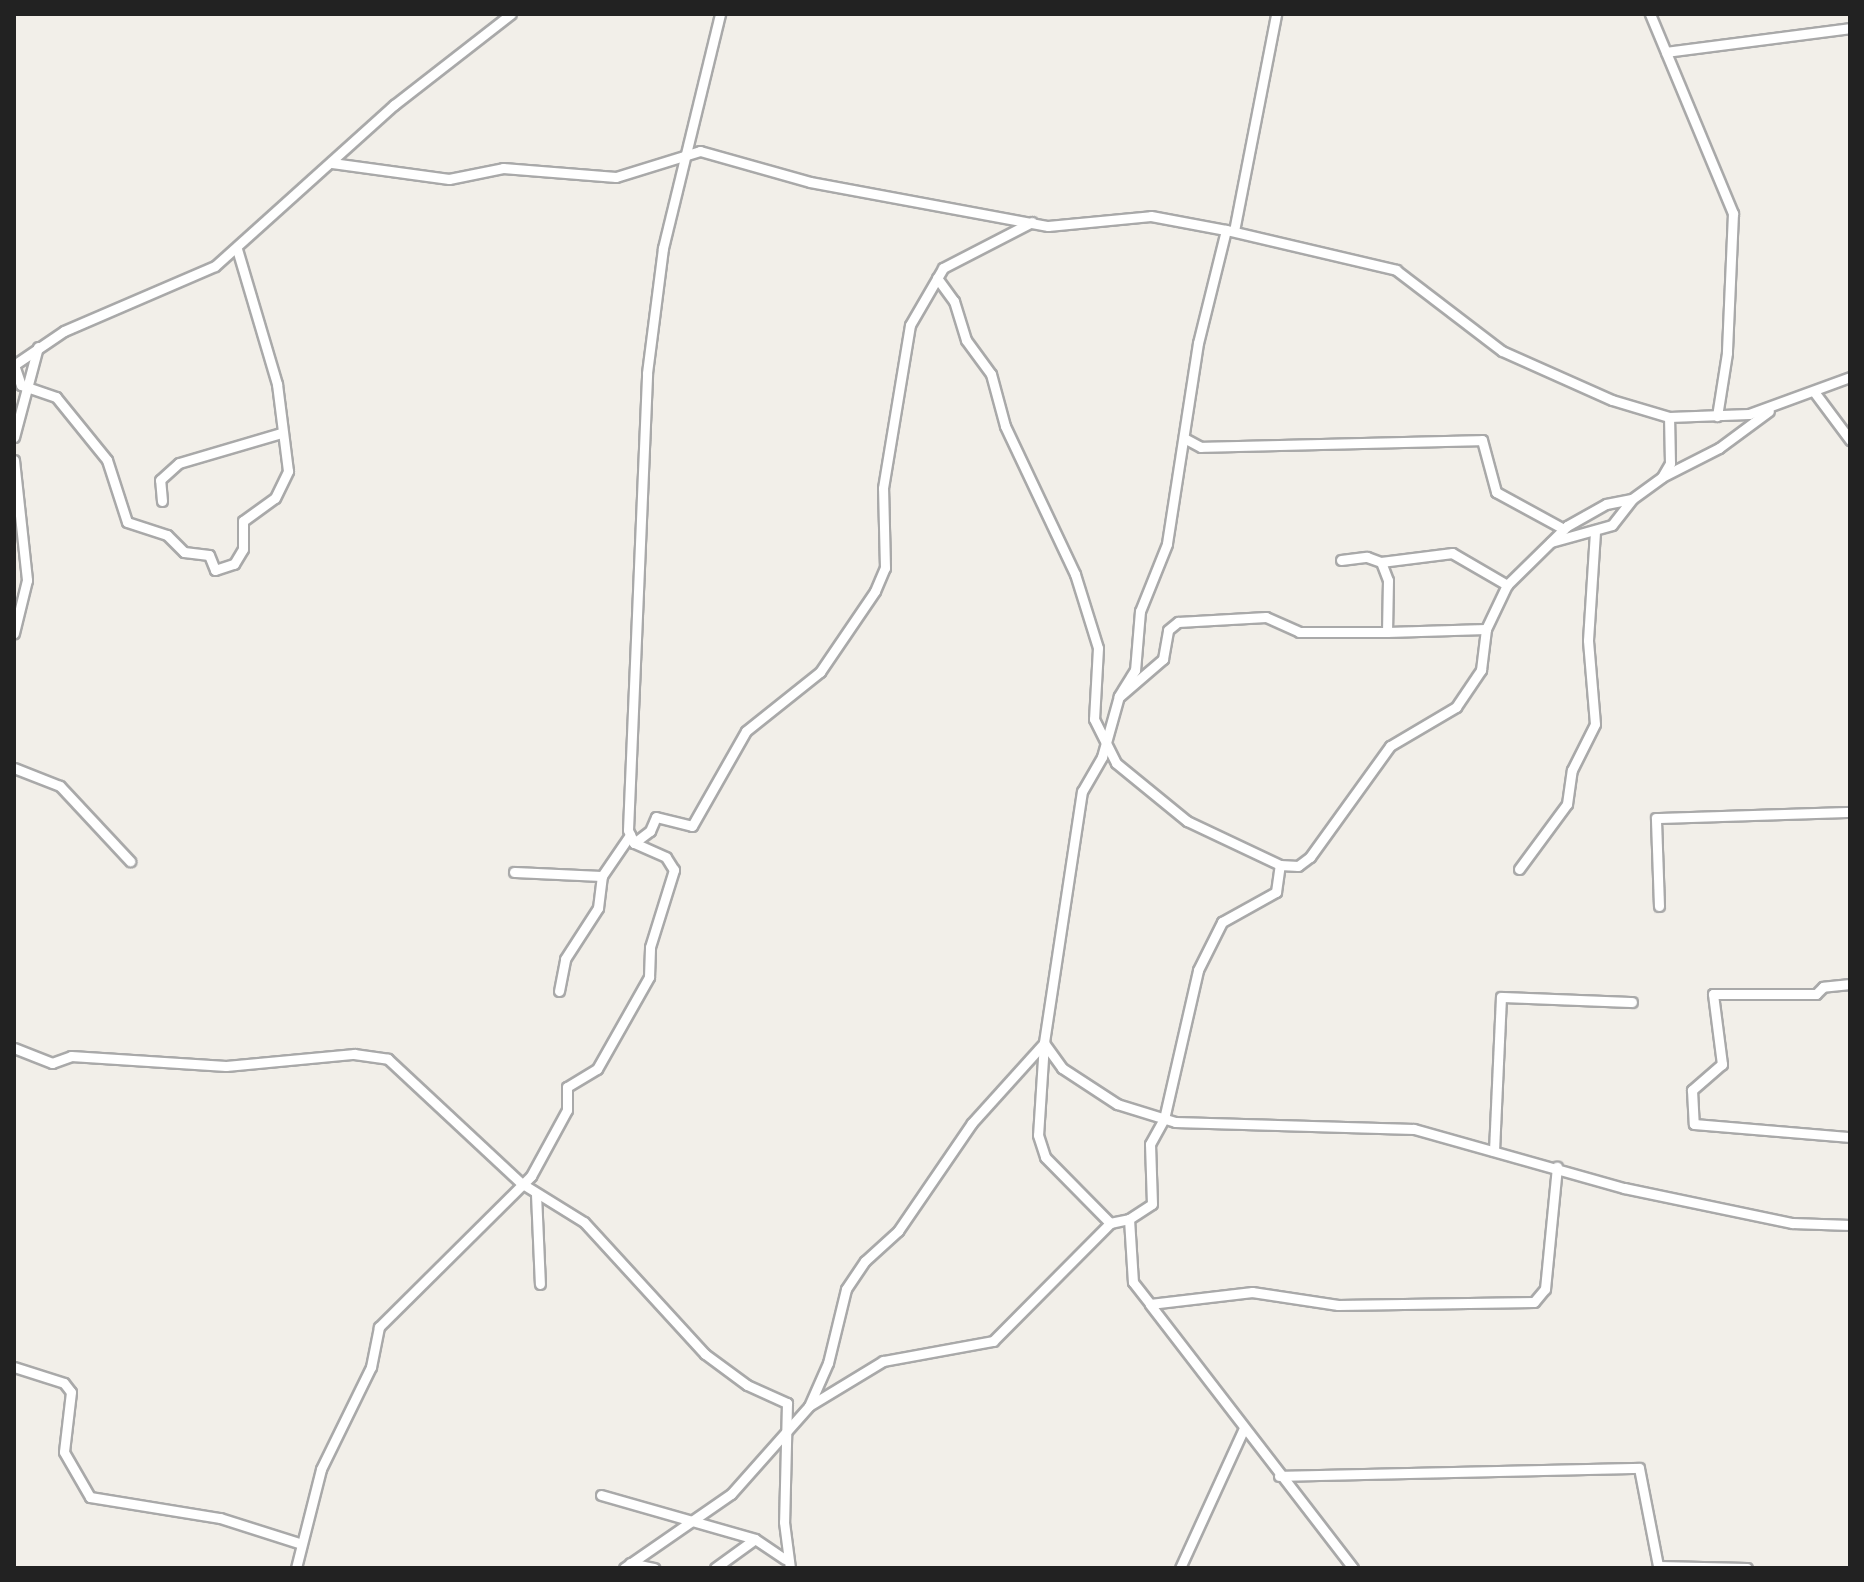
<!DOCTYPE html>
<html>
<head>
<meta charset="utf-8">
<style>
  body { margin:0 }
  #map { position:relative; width:1864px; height:1582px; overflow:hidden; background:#f2efe9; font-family:Quicksand,sans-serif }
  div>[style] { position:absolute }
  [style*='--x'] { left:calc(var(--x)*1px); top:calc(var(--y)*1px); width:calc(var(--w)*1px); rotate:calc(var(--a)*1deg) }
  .roads { filter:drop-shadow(2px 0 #a9a9a9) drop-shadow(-2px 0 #a9a9a9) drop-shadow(0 2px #a9a9a9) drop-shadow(0 -2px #a9a9a9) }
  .street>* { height:9px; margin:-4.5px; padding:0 4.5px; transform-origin:4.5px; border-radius:4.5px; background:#fff }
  span { translate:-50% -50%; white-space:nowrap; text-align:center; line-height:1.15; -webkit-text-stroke:8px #fff; paint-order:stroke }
  .frame { position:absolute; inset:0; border:16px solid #222; pointer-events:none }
</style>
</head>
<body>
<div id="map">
  <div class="roads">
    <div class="street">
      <div style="--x:1650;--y:14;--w:216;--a:67.4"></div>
      <div style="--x:1733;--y:213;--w:140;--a:92.5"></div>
      <div style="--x:1727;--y:353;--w:64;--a:99"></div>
      <div style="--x:1666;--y:52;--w:186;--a:-7.4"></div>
      <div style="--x:332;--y:163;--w:118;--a:7.8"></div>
      <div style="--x:449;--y:179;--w:55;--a:-11.5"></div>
      <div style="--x:503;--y:168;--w:113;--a:4.6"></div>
      <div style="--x:616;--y:177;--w:88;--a:-17.2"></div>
      <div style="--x:700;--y:151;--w:114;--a:15.7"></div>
      <div style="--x:810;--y:182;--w:242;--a:10.5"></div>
      <div style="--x:1048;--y:226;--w:103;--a:-5.5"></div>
      <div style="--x:1151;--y:216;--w:76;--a:10.6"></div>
      <div style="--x:1226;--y:230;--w:175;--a:13.2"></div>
      <div style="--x:1396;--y:270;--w:133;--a:37.4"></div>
      <div style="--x:1502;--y:351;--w:120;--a:24"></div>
      <div style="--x:1612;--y:400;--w:59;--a:16.6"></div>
      <div style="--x:1669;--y:417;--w:80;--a:-2.1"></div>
      <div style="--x:1749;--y:414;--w:108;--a:-20.1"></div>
      <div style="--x:1226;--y:230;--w:116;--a:103.9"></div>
      <div style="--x:1198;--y:343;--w:203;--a:98.8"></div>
      <div style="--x:1167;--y:544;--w:72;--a:111.9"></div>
      <div style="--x:1140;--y:611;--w:59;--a:94.8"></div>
      <div style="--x:1135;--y:670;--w:31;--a:122"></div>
      <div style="--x:1119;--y:696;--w:63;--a:105.6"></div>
      <div style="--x:1102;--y:757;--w:39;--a:120"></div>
      <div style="--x:1082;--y:791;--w:255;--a:98.6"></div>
      <div style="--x:1044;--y:1043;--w:31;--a:54"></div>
      <div style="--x:1062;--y:1068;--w:66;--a:33.2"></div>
      <div style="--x:1117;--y:1104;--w:61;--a:17.2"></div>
      <div style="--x:1175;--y:1122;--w:239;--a:1.7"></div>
      <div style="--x:1414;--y:1129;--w:218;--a:15.7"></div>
      <div style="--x:1624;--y:1188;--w:172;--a:11.8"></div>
      <div style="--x:1792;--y:1223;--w:58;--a:2"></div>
      <div style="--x:1234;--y:231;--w:221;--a:-79"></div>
      <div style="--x:937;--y:278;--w:29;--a:54"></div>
      <div style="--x:954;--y:301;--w:41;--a:72.9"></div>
      <div style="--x:966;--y:340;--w:42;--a:53.7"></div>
      <div style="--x:991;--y:374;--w:54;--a:74.9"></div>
      <div style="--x:1005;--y:426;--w:164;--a:64.7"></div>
      <div style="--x:1075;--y:574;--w:77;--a:72.7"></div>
      <div style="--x:1098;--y:648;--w:71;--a:93.2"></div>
      <div style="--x:1094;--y:719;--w:49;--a:63.4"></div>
      <div style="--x:1116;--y:763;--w:92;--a:39.2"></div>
      <div style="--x:1187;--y:821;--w:103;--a:25.3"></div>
      <div style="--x:1280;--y:865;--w:18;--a:3"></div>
      <div style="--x:1298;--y:866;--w:15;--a:-37"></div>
      <div style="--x:1310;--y:857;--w:137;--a:-54.2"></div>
      <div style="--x:1390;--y:746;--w:77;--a:-30.6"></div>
      <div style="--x:1456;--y:707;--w:45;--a:-56"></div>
      <div style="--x:1481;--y:670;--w:41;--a:-83"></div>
      <div style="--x:1486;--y:629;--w:49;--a:-64.5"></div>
      <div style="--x:1507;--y:585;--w:84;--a:-44.5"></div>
      <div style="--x:1567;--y:526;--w:45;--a:-29.4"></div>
      <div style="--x:1606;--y:504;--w:26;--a:-11"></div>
      <div style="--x:1632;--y:499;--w:37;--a:-36"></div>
      <div style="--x:1662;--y:477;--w:16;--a:-60"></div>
      <div style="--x:1670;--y:463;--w:46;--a:-91.2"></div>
      <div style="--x:14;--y:365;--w:21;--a:71"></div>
      <div style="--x:21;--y:385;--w:37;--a:19"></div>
      <div style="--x:56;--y:397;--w:81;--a:51"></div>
      <div style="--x:107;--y:460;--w:65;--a:72.1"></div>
      <div style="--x:127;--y:522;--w:42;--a:18"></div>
      <div style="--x:167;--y:535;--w:24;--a:45"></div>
      <div style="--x:184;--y:552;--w:25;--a:7"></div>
      <div style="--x:209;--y:555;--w:16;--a:68"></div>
      <div style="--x:215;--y:570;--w:20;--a:-18"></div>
      <div style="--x:234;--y:564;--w:17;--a:-59"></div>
      <div style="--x:243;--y:549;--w:28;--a:-90"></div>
      <div style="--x:243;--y:521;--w:39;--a:-36"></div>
      <div style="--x:275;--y:498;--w:30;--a:-64"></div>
      <div style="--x:288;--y:471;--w:88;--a:-97.2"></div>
      <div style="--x:277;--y:384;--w:141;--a:-106.5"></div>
      <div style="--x:14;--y:365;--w:60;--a:-34.2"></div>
      <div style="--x:64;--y:331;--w:164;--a:-23.3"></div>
      <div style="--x:215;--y:266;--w:241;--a:-42"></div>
      <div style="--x:394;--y:105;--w:148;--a:-37.9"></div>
      <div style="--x:1815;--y:393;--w:59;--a:53.3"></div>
      <div style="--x:14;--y:437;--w:93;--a:-75.1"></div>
      <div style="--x:1184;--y:438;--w:19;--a:28"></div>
      <div style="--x:1201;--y:447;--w:281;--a:-1.4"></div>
      <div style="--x:1482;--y:440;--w:54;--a:74.9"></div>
      <div style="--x:1496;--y:492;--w:77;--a:28.6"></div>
      <div style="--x:14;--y:460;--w:121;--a:83.8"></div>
      <div style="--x:27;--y:580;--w:55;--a:103.8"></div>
      <div style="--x:1662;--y:477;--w:64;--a:-27"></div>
      <div style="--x:1719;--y:448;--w:62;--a:-36.5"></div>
      <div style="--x:162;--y:501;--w:21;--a:-95"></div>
      <div style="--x:160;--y:480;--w:25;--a:-42"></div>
      <div style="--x:179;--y:463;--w:106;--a:-16.4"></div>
      <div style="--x:1551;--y:542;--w:63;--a:-15.6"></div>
      <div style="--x:1612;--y:525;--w:33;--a:-52"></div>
      <div style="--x:1341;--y:560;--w:26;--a:-7"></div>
      <div style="--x:1367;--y:557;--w:15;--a:20"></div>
      <div style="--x:1381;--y:562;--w:19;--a:69"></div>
      <div style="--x:1388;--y:580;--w:52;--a:91.1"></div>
      <div style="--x:1387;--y:632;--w:99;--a:-1.7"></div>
      <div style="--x:1381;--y:562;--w:72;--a:-7.2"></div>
      <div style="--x:1452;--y:553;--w:64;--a:30.2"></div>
      <div style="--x:1120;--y:696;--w:57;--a:-40.7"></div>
      <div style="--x:1163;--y:659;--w:29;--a:-80"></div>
      <div style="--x:1168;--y:630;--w:13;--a:-39"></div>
      <div style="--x:1178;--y:622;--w:88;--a:-3.3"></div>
      <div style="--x:1266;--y:617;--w:36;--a:24"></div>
      <div style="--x:1299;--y:632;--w:88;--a:0"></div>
      <div style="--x:14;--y:768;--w:49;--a:21.4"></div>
      <div style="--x:60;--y:786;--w:103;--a:47"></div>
      <div style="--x:634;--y:843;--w:20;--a:-37"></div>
      <div style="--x:650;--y:831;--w:15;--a:-67"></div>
      <div style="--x:656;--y:817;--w:37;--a:14"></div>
      <div style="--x:692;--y:826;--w:109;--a:-60.4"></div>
      <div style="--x:746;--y:731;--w:95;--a:-38.6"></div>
      <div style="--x:820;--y:672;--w:98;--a:-55.8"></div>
      <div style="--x:875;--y:591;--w:25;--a:-67"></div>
      <div style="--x:885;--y:568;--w:80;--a:-91.4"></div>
      <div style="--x:883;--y:488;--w:165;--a:-80.6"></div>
      <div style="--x:910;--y:325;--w:66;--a:-59.9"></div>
      <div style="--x:943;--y:268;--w:100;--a:-27.3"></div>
      <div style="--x:1519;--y:869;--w:81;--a:-53.6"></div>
      <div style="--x:1567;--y:804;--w:34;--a:-82"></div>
      <div style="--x:1572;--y:770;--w:51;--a:-63.4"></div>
      <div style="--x:1595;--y:724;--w:84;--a:-94.8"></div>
      <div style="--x:1588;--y:640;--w:107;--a:-86.3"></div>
      <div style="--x:514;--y:872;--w:88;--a:2.6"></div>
      <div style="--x:1659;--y:906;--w:88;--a:-92"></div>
      <div style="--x:1656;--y:818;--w:194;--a:-1.8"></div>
      <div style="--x:1850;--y:984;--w:27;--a:174"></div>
      <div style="--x:1823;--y:987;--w:10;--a:135"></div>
      <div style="--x:1816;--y:994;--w:103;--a:180"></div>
      <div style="--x:1713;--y:994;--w:71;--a:82.7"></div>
      <div style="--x:1722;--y:1064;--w:40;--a:139"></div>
      <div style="--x:1692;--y:1090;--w:34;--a:87"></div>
      <div style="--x:1694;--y:1124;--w:157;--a:4.8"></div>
      <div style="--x:559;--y:991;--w:33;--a:-79"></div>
      <div style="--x:565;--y:959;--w:61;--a:-57.1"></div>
      <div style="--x:598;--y:908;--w:32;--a:-83"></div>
      <div style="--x:602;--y:876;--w:50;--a:-55.7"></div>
      <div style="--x:1044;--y:1043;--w:92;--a:93.7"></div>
      <div style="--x:1038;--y:1135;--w:23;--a:72"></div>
      <div style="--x:1045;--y:1157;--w:93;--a:45.4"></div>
      <div style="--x:14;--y:1048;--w:41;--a:21.5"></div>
      <div style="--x:52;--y:1063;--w:20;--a:-20"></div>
      <div style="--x:71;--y:1056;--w:155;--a:3.7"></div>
      <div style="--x:226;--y:1066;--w:129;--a:-5.4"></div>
      <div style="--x:354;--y:1054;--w:34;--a:8"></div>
      <div style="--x:388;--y:1059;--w:182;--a:43"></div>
      <div style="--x:521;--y:1183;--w:74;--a:31.8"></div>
      <div style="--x:584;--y:1222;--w:179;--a:47.5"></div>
      <div style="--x:705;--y:1354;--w:52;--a:36.4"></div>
      <div style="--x:747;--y:1385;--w:44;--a:24.2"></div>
      <div style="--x:787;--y:1403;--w:119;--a:91.4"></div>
      <div style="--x:784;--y:1522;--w:46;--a:82.6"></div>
      <div style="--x:1494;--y:1151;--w:154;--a:-87.4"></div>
      <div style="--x:1501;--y:997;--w:131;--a:2.2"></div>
      <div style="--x:536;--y:1194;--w:90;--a:87.5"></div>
      <div style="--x:1129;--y:1219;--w:27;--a:-33"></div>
      <div style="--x:1152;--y:1204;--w:60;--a:-91.9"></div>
      <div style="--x:1150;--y:1144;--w:29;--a:-61"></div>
      <div style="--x:1164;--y:1119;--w:153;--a:-77.1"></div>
      <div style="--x:1198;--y:970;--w:54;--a:-63.4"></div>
      <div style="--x:1222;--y:922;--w:62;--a:-29.1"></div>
      <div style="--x:1276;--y:892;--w:27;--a:-82"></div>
      <div style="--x:14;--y:1367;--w:52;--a:17.7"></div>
      <div style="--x:64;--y:1383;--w:11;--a:52"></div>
      <div style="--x:71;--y:1392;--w:60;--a:96.7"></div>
      <div style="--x:64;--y:1452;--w:52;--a:60"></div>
      <div style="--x:90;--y:1497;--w:132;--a:9.2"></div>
      <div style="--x:220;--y:1518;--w:83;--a:17.6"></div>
      <div style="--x:809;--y:1406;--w:47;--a:-66.2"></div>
      <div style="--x:828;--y:1363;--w:76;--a:-76.3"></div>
      <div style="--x:846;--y:1289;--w:34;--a:-56"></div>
      <div style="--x:865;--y:1261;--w:45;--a:-42.3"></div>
      <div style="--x:898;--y:1231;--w:131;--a:-55.6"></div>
      <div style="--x:972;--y:1123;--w:108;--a:-48"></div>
      <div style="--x:1279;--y:1476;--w:360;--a:-1.3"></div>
      <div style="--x:1639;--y:1468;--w:100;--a:79"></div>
      <div style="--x:1658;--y:1566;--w:89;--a:1.3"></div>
      <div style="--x:601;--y:1495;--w:160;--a:15.9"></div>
      <div style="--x:755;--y:1539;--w:36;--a:34"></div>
      <div style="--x:630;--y:1563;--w:25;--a:12"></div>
      <div style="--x:296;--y:1568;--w:102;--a:-75.8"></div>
      <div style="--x:321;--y:1469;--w:114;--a:-63.9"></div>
      <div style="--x:371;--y:1367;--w:41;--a:-78.7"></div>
      <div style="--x:379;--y:1327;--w:214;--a:-44.8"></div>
      <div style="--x:531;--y:1176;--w:75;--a:-61.4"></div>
      <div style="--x:567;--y:1110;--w:23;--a:-90"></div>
      <div style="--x:567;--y:1087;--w:35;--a:-31"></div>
      <div style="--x:597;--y:1069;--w:106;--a:-60.5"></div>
      <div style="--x:649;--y:977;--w:30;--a:-88"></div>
      <div style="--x:650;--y:947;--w:81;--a:-72.7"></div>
      <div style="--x:674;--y:870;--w:15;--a:-122"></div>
      <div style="--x:666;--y:857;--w:35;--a:-156"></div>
      <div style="--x:634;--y:843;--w:14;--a:-115"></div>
      <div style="--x:628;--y:830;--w:457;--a:-87.6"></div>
      <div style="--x:647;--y:373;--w:126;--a:-82.7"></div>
      <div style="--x:663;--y:248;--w:241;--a:-76.3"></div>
      <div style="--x:624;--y:1568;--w:130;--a:-34.7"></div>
      <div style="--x:731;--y:1494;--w:118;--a:-48.4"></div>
      <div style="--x:809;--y:1406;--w:87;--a:-31.3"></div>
      <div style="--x:883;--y:1361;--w:112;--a:-10.3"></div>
      <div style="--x:993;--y:1341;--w:166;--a:-45.2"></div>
      <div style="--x:1110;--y:1223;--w:19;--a:-12"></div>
      <div style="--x:1129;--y:1219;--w:63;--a:86.4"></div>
      <div style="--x:1133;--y:1282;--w:28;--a:52"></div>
      <div style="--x:715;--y:1568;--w:49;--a:-35.9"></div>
      <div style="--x:1180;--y:1568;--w:154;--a:-65.4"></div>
      <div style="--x:1353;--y:1568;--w:333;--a:-127.6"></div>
      <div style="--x:1150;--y:1304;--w:103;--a:-6.7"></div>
      <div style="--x:1252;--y:1292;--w:87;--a:8.6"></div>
      <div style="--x:1338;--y:1305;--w:196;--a:-0.9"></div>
      <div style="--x:1534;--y:1302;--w:17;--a:-50"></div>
      <div style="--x:1545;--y:1289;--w:123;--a:-84.4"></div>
    </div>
  </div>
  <div class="frame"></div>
</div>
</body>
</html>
